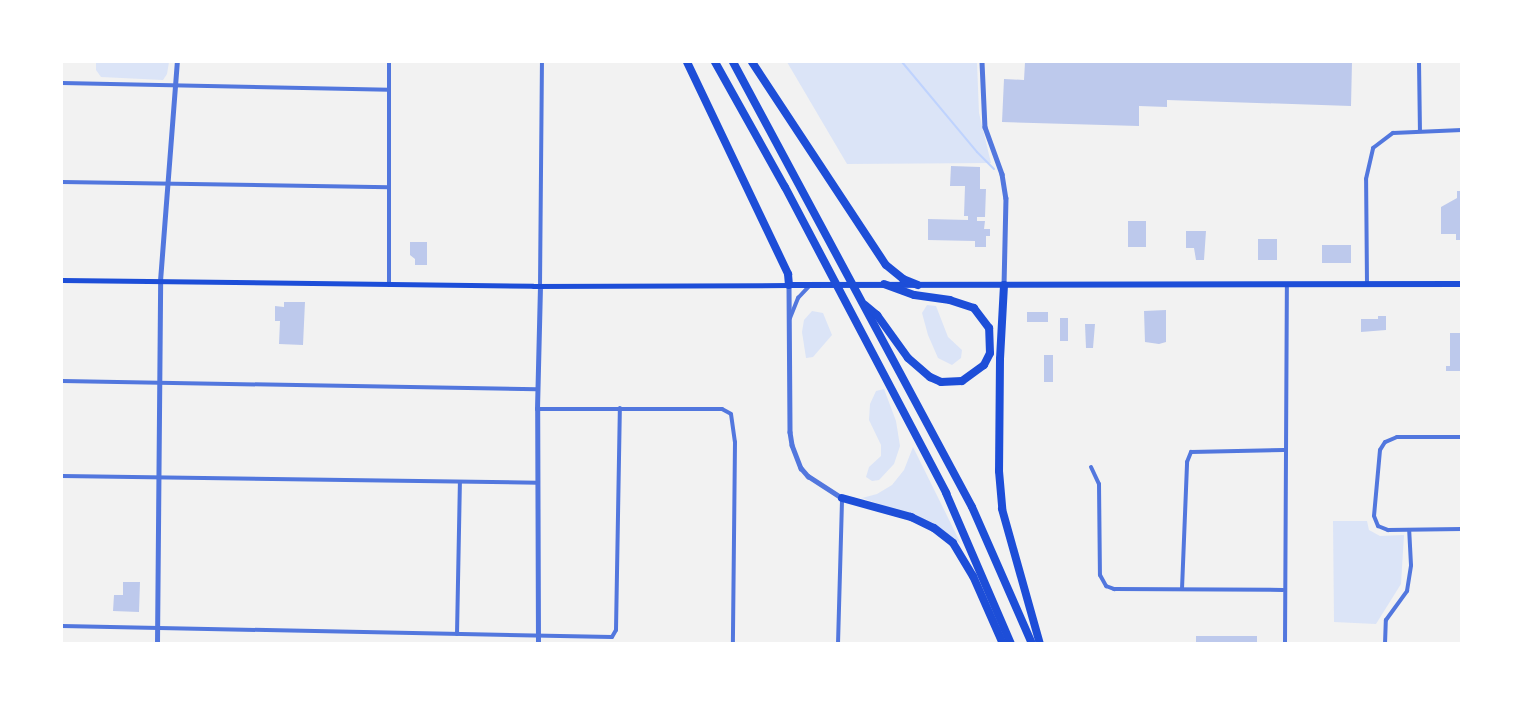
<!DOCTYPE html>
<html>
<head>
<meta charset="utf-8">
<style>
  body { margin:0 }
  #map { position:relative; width:1523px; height:705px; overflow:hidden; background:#f2f2f2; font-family:"Asap Condensed",sans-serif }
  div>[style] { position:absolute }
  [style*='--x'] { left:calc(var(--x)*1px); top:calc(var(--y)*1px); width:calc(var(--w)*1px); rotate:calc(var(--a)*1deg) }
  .green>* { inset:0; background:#dbe4f7 }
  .stream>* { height:2px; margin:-1px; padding:0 1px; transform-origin:1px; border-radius:1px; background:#bfd3fe }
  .building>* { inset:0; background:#bdc9ec; transform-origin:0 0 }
  .minor>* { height:4px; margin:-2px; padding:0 2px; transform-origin:2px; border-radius:2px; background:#5277de }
  .tertiary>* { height:4.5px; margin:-2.25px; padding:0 2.25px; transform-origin:2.25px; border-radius:2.25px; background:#5277de }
  .secondary>* { height:5px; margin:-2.5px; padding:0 2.5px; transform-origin:2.5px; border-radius:2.5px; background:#1d4ed8 }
  .primary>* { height:6px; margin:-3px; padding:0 3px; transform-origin:3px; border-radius:3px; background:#1d4ed8 }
  .motorway>* { height:8px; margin:-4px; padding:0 4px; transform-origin:4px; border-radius:4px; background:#1d4ed8 }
  span { translate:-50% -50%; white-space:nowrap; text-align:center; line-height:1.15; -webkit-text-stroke:4.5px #fff; paint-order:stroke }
  .frame { position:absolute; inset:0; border:63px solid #fff; pointer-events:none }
</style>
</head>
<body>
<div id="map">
  <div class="green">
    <div style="clip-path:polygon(96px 62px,169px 62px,167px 74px,163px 80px,101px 77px,96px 70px)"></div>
    <div style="clip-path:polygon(787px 62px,977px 62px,979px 113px,991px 163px,847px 164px)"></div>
    <div style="clip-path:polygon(927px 305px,936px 306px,948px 337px,962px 350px,961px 358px,952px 365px,938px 358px,928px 335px,922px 313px)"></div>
    <div style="clip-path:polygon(812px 311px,823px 313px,832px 335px,813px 357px,806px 358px,802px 332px,804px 320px)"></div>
    <div style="clip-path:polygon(884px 389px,896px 421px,900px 446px,894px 464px,879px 480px,872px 481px,866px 477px,869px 467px,881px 456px,881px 445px,869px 420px,870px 404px,876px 391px)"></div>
    <div style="clip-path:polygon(913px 447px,961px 544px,934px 523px,862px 498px,877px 494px,892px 485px,904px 470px)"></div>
    <div style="clip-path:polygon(1333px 521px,1367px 521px,1369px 530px,1380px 536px,1404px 535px,1401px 584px,1376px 624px,1334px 622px)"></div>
  </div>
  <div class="stream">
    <div style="--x:902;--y:62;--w:117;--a:50.2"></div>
    <div style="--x:977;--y:152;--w:24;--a:45"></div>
  </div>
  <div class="building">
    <div style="clip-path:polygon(1025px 62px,1352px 62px,1351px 106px,1167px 100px,1167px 107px,1139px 106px,1139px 126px,1002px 122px,1004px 79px,1024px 80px)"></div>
    <div style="clip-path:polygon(951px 166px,980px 167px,980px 189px,986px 189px,985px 217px,977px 217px,977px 221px,985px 221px,984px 229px,990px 229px,990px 236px,986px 236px,986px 247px,975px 247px,975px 241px,928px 240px,928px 219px,968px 220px,968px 216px,964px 216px,965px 186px,950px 186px)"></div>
    <div style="clip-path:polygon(1457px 191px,1462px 191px,1462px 240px,1456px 240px,1456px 234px,1441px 234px,1441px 207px,1457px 198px)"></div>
    <div style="left:1128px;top:221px;width:18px;height:26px"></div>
    <div style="clip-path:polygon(1186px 231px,1206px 231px,1204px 260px,1196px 260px,1194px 248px,1186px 248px)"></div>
    <div style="left:1258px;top:239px;width:19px;height:21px"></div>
    <div style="clip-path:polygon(410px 242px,427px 242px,427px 265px,415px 265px,415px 259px,410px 255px)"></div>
    <div style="left:1351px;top:245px;width:18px;height:29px;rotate:90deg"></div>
    <div style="clip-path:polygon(284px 302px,305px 302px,303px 345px,279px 344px,280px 321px,275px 321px,275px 306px,284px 307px)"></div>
    <div style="clip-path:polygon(1166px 310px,1166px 342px,1159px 344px,1145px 342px,1144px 311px)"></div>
    <div style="left:1027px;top:312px;width:21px;height:10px"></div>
    <div style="clip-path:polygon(1378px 316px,1386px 316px,1386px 330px,1361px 332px,1361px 319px,1378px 319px)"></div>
    <div style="left:1060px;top:318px;width:8px;height:23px"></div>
    <div style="clip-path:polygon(1085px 324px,1095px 324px,1093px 348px,1086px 348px)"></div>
    <div style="clip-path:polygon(1450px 333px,1462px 333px,1462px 371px,1446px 371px,1446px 366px,1450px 366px)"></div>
    <div style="left:1044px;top:355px;width:9px;height:27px"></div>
    <div style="clip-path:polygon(123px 582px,140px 582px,139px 612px,113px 611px,114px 595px,123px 595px)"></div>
    <div style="left:1257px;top:636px;width:8px;height:61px;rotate:90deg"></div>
  </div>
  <div class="minor">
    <div style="--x:1419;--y:62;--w:68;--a:89.2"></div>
    <div style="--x:62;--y:83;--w:327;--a:1.2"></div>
    <div style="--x:62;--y:182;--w:327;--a:0.9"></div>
    <div style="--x:1367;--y:284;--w:105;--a:-90.5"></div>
    <div style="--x:1366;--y:179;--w:32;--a:-77"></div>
    <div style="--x:1373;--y:148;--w:25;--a:-37"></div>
    <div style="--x:1393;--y:133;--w:69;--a:-2.5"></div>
    <div style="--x:389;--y:285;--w:223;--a:-90"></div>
    <div style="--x:540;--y:286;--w:224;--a:-89.5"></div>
    <div style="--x:790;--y:318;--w:22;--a:-68"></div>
    <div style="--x:798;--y:298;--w:16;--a:-47"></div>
    <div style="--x:62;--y:381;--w:475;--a:1"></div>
    <div style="--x:537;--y:409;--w:185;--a:0"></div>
    <div style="--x:722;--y:409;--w:10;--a:29"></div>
    <div style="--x:731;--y:414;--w:28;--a:82"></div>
    <div style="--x:735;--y:442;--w:202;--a:90.6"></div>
    <div style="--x:1462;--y:437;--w:65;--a:180"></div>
    <div style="--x:1397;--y:437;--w:13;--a:157"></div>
    <div style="--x:1385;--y:442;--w:9;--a:122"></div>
    <div style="--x:1380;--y:450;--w:66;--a:95.2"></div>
    <div style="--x:1374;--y:516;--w:11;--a:68"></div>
    <div style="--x:1378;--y:526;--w:11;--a:22"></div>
    <div style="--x:1388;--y:530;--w:74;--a:-0.8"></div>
    <div style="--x:1091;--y:467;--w:19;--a:65"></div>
    <div style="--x:1099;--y:484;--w:91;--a:89.4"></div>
    <div style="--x:1100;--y:575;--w:13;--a:61"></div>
    <div style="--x:1106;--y:586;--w:9;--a:21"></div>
    <div style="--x:1114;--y:589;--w:169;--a:0.3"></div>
    <div style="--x:62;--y:476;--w:476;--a:0.8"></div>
    <div style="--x:1182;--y:589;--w:127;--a:-87.7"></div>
    <div style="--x:1187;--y:462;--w:11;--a:-68"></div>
    <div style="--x:1191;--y:452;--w:93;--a:-1.2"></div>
    <div style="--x:62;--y:626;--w:550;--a:1.15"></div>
    <div style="--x:612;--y:637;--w:8;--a:-60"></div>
    <div style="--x:616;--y:630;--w:222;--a:-89"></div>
    <div style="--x:457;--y:634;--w:152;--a:-88.9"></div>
    <div style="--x:838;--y:644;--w:146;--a:-88.4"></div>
    <div style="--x:1285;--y:644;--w:359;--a:-89.7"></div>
    <div style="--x:1385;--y:644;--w:24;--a:-88"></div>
    <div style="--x:1386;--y:620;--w:36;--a:-54"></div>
    <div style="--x:1407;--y:591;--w:26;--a:-81"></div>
    <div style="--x:1411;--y:565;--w:35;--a:-93"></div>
  </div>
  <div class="tertiary">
    <div style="--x:982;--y:62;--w:65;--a:87.4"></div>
    <div style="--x:985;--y:127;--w:50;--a:70.1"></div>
    <div style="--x:1002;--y:174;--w:24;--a:81"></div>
    <div style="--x:1006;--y:198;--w:87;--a:91.3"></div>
    <div style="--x:789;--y:285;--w:147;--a:89.6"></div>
    <div style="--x:790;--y:432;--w:13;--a:81"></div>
    <div style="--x:792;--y:445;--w:25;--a:69"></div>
    <div style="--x:801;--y:468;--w:11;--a:49"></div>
    <div style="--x:808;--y:476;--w:40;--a:32.9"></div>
    <div style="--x:157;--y:644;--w:363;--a:-89.5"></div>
    <div style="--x:160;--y:281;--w:220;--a:-85.6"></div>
    <div style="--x:538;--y:644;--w:235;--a:-90.2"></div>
    <div style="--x:537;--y:409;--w:123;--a:-88.6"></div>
  </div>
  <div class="secondary">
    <div style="--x:62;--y:280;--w:471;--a:0.7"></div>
    <div style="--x:533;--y:286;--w:256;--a:-0.2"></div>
  </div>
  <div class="primary">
    <div style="--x:789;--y:285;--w:673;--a:-0.09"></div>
  </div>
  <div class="motorway">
    <div style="--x:687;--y:62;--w:235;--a:64.5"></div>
    <div style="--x:788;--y:274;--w:11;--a:85"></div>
    <div style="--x:715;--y:62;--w:143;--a:60.8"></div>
    <div style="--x:785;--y:187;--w:346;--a:62.2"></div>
    <div style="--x:946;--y:493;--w:164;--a:66.7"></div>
    <div style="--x:733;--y:62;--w:505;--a:61.76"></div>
    <div style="--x:972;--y:507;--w:150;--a:66.3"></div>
    <div style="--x:752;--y:62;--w:243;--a:56.6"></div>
    <div style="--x:886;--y:265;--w:22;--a:39"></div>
    <div style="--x:903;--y:279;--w:16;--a:22"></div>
    <div style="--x:1004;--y:285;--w:74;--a:93.1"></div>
    <div style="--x:1000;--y:359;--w:112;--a:90.5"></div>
    <div style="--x:999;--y:471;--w:38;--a:85"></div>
    <div style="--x:1002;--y:509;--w:140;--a:74.3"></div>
    <div style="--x:865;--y:305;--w:16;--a:40"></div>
    <div style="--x:877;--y:315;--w:53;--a:54.2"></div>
    <div style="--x:908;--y:358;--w:29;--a:41"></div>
    <div style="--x:930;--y:377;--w:12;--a:24"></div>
    <div style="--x:941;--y:382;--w:21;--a:-3"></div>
    <div style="--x:962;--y:381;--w:27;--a:-36"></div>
    <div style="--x:984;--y:365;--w:13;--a:-63"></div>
    <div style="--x:990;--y:353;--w:25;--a:-92"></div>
    <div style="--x:989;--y:328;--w:25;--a:-127"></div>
    <div style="--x:974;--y:308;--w:25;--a:-162"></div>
    <div style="--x:950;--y:300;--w:36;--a:-172"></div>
    <div style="--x:914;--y:295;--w:32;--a:-160"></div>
    <div style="--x:842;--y:498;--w:72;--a:15.4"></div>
    <div style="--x:911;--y:517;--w:25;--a:26"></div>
    <div style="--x:934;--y:528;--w:24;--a:38"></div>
    <div style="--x:953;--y:543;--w:39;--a:59"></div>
    <div style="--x:973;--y:576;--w:74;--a:66.2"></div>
  </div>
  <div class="frame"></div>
</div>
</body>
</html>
